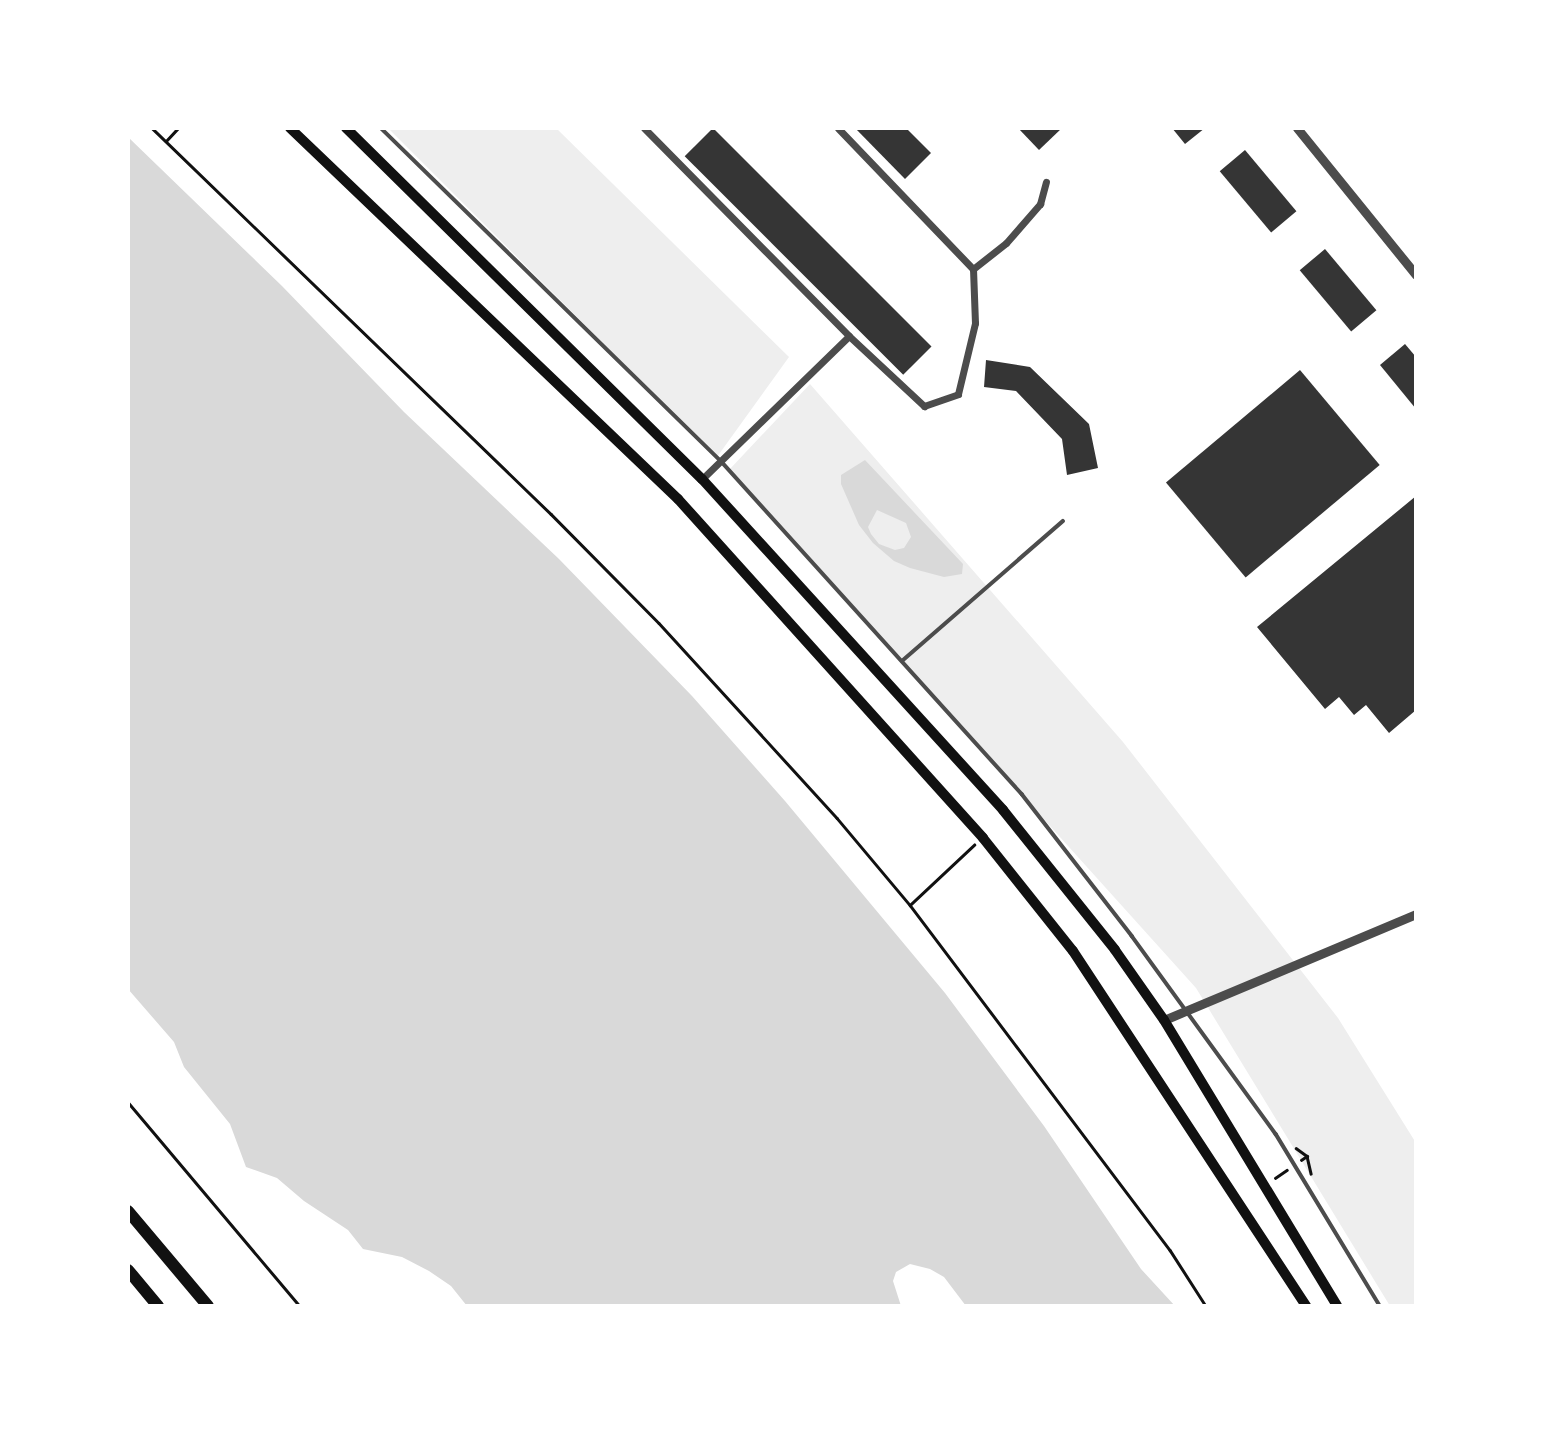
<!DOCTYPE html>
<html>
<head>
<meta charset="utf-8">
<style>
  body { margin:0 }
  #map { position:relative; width:1544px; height:1434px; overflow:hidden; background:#fff; font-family:Mulish,sans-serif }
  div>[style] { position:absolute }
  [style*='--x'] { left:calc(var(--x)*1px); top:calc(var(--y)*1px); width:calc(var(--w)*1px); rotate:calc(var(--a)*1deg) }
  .green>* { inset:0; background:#eee }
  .water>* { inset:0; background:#d9d9d9 }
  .building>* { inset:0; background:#353535; transform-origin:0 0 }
  .path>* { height:2.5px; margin:-1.25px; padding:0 1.25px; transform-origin:1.25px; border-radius:1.25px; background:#111 }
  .service>* { height:3.5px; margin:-1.75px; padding:0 1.75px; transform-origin:1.75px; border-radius:1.75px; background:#4c4c4c }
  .minor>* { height:7px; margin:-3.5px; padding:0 3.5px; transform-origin:3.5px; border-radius:3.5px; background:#4c4c4c }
  .tertiary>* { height:9px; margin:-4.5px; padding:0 4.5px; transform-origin:4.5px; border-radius:4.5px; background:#4c4c4c }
  .primary>* { height:10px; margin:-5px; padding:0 5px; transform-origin:5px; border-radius:5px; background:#111 }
  .trunk>* { height:12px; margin:-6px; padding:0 6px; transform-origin:6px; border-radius:6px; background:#111 }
  span { translate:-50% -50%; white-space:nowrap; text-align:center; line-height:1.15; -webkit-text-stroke:5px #fff; paint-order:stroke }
  .frame { position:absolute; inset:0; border:130px solid #fff; pointer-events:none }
</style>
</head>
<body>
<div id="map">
  <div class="green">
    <div style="clip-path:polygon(388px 128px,556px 128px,789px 357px,717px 457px)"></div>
    <div style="clip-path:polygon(810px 384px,1123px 742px,1338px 1018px,1416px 1143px,1416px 1306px,1390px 1306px,1196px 988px,729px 470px)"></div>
  </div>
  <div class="water">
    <div style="clip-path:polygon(128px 137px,282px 286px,404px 412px,559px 559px,692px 696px,785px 801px,945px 993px,1044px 1126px,1141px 1269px,1175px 1306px,966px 1306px,944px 1277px,930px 1269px,910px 1264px,896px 1272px,893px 1281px,901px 1306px,467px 1306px,451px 1286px,429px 1271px,402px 1257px,363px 1249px,348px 1230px,304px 1201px,277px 1178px,246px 1167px,230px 1124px,184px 1067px,174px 1042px,128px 989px)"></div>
    <div style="clip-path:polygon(evenodd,865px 460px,963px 564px,962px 574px,944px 577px,910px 568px,894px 561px,873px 543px,859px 525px,841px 484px,841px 475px,865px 460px,877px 510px,906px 523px,911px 537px,904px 548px,895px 550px,879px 544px,871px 534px,868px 527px,877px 510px)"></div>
  </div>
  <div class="building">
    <div style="left:713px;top:128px;width:309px;height:40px;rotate:45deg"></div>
    <div style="clip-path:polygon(855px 128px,906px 128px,931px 153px,905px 179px)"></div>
    <div style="clip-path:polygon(1018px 128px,1062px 128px,1039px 150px)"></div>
    <div style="clip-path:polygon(1172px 128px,1205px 128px,1185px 144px)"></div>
    <div style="left:1245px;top:150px;width:80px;height:33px;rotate:50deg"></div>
    <div style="left:1325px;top:249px;width:80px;height:33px;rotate:50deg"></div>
    <div style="clip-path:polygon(1405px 344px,1416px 357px,1416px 409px,1380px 365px)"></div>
    <div style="clip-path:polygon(986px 360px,1030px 367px,1089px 424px,1098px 468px,1067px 475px,1062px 439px,1016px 391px,984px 387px)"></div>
    <div style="left:1300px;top:370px;width:124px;height:175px;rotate:50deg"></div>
    <div style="clip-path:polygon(1416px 496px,1416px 710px,1389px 733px,1366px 705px,1354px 715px,1339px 697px,1325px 709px,1257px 627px)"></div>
  </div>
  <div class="path">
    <div style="--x:152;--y:128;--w:555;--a:44.05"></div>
    <div style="--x:551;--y:514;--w:153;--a:45.3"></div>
    <div style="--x:659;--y:623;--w:264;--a:47.6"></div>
    <div style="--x:837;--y:818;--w:114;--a:50"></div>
    <div style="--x:910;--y:905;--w:432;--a:53"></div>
    <div style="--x:1170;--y:1250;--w:67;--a:57.3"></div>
    <div style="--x:166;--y:141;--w:18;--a:-47"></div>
    <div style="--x:910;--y:905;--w:88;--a:-43.2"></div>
    <div style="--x:128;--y:1102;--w:267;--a:49.9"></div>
    <div style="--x:1296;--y:1148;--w:14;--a:36"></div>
    <div style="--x:1307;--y:1156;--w:18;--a:77"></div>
    <div style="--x:1301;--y:1160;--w:7;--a:-34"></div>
    <div style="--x:1275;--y:1178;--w:14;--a:-34"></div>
  </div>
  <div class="service">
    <div style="--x:381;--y:128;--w:476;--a:44.4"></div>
    <div style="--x:721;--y:461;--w:449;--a:47.9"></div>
    <div style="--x:1022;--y:794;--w:180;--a:52.2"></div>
    <div style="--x:1132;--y:936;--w:245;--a:54"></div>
    <div style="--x:1276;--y:1134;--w:201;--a:58.8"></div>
    <div style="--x:902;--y:661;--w:213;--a:-41"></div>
  </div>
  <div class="minor">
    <div style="--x:644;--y:128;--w:292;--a:45.4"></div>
    <div style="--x:849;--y:336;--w:103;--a:43"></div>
    <div style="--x:924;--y:406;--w:36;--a:-19"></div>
    <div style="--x:958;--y:394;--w:73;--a:-76.5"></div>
    <div style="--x:975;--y:323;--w:54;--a:-92.1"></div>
    <div style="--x:973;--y:269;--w:195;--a:-133.8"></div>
    <div style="--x:973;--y:269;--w:42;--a:-38.2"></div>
    <div style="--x:1006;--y:243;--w:52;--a:-48.9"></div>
    <div style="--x:1040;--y:204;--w:23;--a:-75"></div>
    <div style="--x:702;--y:479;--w:205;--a:-44.2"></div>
  </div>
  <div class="tertiary">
    <div style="--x:1297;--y:128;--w:189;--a:51"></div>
    <div style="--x:1164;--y:1020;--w:273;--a:-22.8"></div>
  </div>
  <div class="primary">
    <div style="--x:290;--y:128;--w:537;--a:43.72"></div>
    <div style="--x:678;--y:499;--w:456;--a:48"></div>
    <div style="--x:983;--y:838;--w:144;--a:51.5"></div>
    <div style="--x:1073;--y:951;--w:425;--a:56.7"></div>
    <div style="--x:346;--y:128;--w:500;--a:44.6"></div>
    <div style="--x:702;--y:479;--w:447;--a:47.7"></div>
    <div style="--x:1003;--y:810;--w:179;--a:51.3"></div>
    <div style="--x:1115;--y:950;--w:85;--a:55"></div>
    <div style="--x:1164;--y:1020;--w:334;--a:58.8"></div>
  </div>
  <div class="trunk">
    <div style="--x:128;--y:1211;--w:124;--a:49.9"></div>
    <div style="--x:128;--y:1270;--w:47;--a:50.2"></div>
  </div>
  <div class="frame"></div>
</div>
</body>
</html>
